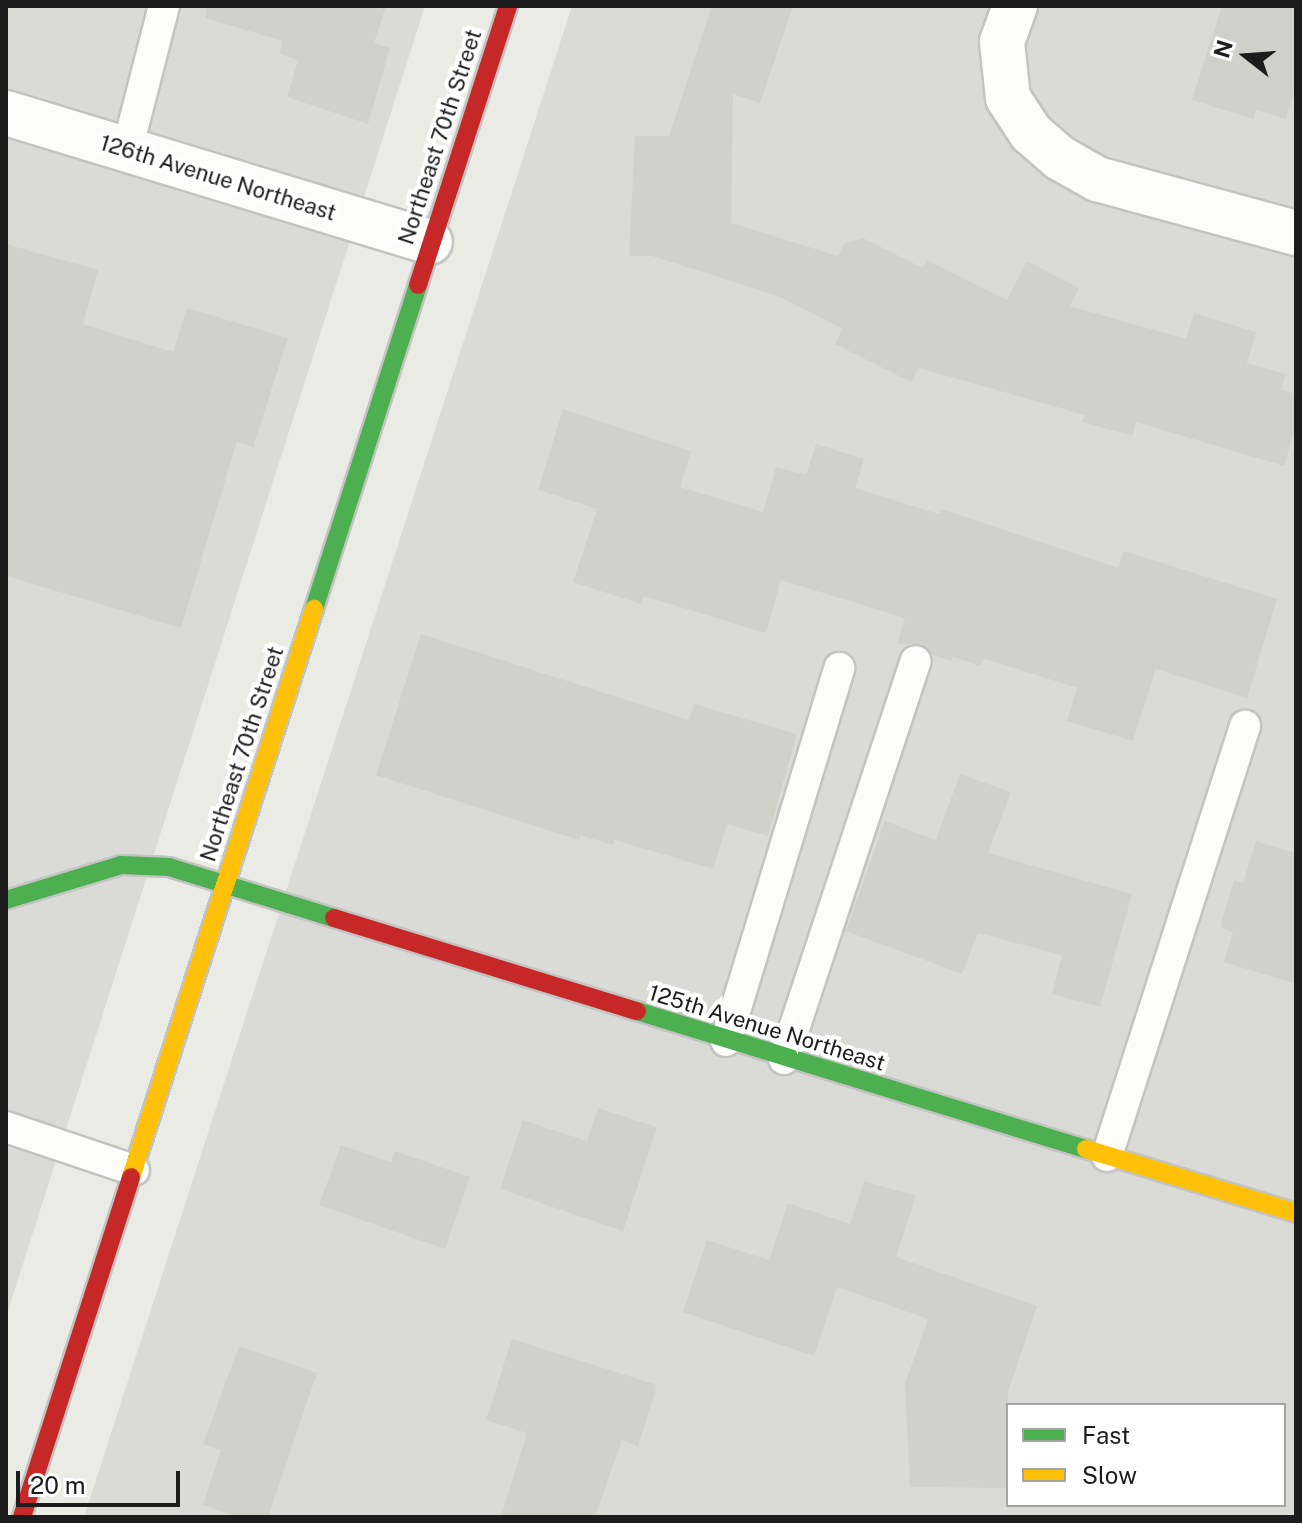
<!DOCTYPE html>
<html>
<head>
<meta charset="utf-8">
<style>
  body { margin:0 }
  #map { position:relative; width:1302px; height:1523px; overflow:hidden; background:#ebebe5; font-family:"Public Sans",sans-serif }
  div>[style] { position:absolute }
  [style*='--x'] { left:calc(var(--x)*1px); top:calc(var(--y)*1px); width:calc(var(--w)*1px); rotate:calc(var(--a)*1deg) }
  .residential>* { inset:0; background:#dadad6 }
  .building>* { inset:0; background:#d1d1cc }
  .roads { filter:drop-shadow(2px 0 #c3c3c1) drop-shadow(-2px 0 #c3c3c1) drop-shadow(0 2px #c3c3c1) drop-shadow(0 -2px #c3c3c1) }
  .lane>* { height:30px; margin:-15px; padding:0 15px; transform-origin:15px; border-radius:15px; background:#fcfcfb }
  .street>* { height:44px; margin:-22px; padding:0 22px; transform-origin:22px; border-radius:22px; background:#fcfcfb }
  .fast>* { height:18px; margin:-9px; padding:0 9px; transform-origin:9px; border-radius:9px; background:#4caf50 }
  .slow>* { height:18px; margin:-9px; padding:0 9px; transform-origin:9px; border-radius:9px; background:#ffc107 }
  .jam>* { height:18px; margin:-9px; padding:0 9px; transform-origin:9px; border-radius:9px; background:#c62828 }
  span { translate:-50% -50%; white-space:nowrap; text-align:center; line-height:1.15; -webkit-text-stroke:8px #fff; paint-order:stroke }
  .street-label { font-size:22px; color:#1c1c1c }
  .frame { position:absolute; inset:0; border:8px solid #1c1c1c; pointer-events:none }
  .legend { position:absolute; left:1006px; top:1403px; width:280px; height:104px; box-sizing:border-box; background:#fff; border:2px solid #a4a4a4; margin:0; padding:10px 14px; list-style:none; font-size:24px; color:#1c1c1c }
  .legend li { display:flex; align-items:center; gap:16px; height:40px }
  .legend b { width:40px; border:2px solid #a4a4a4 }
  .north { position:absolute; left:1206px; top:16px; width:80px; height:80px; -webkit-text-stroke:6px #fff; paint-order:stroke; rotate:287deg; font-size:22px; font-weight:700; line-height:32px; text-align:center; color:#1c1c1c }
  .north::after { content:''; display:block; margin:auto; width:28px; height:36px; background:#1c1c1c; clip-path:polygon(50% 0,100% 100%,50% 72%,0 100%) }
  .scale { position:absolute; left:16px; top:1471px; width:164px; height:36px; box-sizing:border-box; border:4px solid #1c1c1c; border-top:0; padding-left:10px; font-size:24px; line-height:28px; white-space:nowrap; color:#1c1c1c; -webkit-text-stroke:6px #fff; paint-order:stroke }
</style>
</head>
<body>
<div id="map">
  <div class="residential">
    <div style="clip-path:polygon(6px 6px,425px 6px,6px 1317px)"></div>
    <div style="clip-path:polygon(evenodd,572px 6px,1296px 6px,1296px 1517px,84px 1517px,572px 6px,1008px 1405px,1284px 1405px,1284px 1505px,1008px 1505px,1008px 1405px)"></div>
  </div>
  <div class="building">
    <div style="clip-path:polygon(207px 6px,386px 6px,374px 43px,390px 48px,368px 124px,287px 97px,298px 60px,279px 54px,283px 41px,205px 18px)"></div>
    <div style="clip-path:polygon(712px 6px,793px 6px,760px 103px,733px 94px,731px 223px,838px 256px,844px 244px,863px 238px,923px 268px,927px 260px,1007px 300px,1027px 261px,1079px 288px,1070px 306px,1186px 339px,1194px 313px,1256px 332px,1247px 363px,1286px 374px,1281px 389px,1296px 394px,1296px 425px,1284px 466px,1136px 422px,1132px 436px,1082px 422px,1085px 415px,919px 368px,911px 382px,835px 344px,843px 329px,778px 296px,652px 256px,629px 256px,635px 136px,669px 136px)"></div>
    <div style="clip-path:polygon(1222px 6px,1296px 6px,1296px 88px,1286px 119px,1256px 110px,1253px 119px,1192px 100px)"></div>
    <div style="clip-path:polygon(6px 244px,98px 270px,83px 324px,173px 352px,187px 308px,288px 338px,253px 447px,237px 441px,181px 628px,6px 576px)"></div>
    <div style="clip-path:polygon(563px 409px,691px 451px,680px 487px,763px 512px,776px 467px,806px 475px,816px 444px,864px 459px,855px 488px,939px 514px,941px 509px,1118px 568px,1124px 551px,1277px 599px,1247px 698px,1156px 669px,1133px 741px,1067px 721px,1077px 688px,983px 658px,980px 666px,953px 657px,951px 661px,933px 655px,921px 644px,897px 644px,905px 618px,781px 580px,766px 633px,644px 596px,641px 604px,573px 582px,597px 509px,538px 490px)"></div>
    <div style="clip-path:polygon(421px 634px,689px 720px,694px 704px,797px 734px,768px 836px,727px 824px,713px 869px,615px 840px,613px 845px,580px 835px,579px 840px,376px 775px)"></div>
    <div style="clip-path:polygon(960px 774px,1011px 792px,988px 853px,1132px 894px,1100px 1007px,1052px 994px,1062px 955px,978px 933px,962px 974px,846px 931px,885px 821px,936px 840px)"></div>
    <div style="clip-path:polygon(1256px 841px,1296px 853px,1296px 984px,1224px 962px,1233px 932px,1220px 927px,1234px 880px,1243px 883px)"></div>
    <div style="clip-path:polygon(598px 1108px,657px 1127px,623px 1231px,500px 1189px,523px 1120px,587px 1141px)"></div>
    <div style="clip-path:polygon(341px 1145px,391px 1162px,395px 1151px,470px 1177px,445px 1249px,319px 1205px)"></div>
    <div style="clip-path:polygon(864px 1181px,916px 1196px,896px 1257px,1037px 1306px,1008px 1392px,1008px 1488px,910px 1487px,905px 1384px,928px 1319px,837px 1287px,814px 1356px,683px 1312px,707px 1240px,769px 1260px,788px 1203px,850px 1224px)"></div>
    <div style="clip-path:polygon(512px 1339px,657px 1385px,638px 1446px,622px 1440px,595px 1517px,501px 1517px,527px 1433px,486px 1420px)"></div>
    <div style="clip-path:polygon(239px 1346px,317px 1373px,268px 1517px,238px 1517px,203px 1505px,221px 1450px,203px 1444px)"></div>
  </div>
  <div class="roads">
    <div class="lane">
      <div style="--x:127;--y:150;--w:149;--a:-75.6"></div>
      <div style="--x:726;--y:1041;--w:390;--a:-73.1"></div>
      <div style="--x:784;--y:1059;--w:419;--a:-71.7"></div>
      <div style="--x:6;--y:1127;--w:135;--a:18.6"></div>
      <div style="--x:1107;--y:1156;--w:452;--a:-72.2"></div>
    </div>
    <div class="street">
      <div style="--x:1015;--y:6;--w:38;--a:110"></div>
      <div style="--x:1002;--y:42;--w:56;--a:83.9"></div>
      <div style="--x:1008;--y:98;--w:42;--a:56.7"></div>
      <div style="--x:1031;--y:133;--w:38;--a:41"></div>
      <div style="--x:1060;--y:158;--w:43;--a:29.6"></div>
      <div style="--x:1097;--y:179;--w:206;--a:15.2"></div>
      <div style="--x:6;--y:113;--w:443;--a:16.9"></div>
    </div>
    <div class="fast">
      <div style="--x:314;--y:609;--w:340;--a:-72.2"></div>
      <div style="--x:6;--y:900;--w:120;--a:-16.9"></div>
      <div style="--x:121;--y:865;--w:48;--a:2.4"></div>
      <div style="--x:169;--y:867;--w:173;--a:17.2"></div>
      <div style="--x:637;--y:1011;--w:470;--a:17.1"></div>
    </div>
    <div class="slow">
      <div style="--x:1086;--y:1149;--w:220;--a:16.9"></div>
      <div style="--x:131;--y:1177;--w:597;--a:-72.14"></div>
    </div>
    <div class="jam">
      <div style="--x:418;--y:285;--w:293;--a:-72.1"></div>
      <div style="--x:334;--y:918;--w:317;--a:17.1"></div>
      <div style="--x:22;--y:1517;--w:357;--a:-72.2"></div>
    </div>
  </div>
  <div class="street-label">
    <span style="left:440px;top:137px;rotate:-72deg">Northeast 70th Street</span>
    <span style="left:218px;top:178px;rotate:17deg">126th Avenue Northeast</span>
    <span style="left:242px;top:754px;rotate:-72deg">Northeast 70th Street</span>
    <span style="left:767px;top:1028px;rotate:17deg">125th Avenue Northeast</span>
  </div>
  <div class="frame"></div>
  <ul class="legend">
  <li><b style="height:10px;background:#4caf50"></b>Fast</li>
  <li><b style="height:10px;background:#ffc107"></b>Slow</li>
  </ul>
  <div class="north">N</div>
  <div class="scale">20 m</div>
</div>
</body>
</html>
